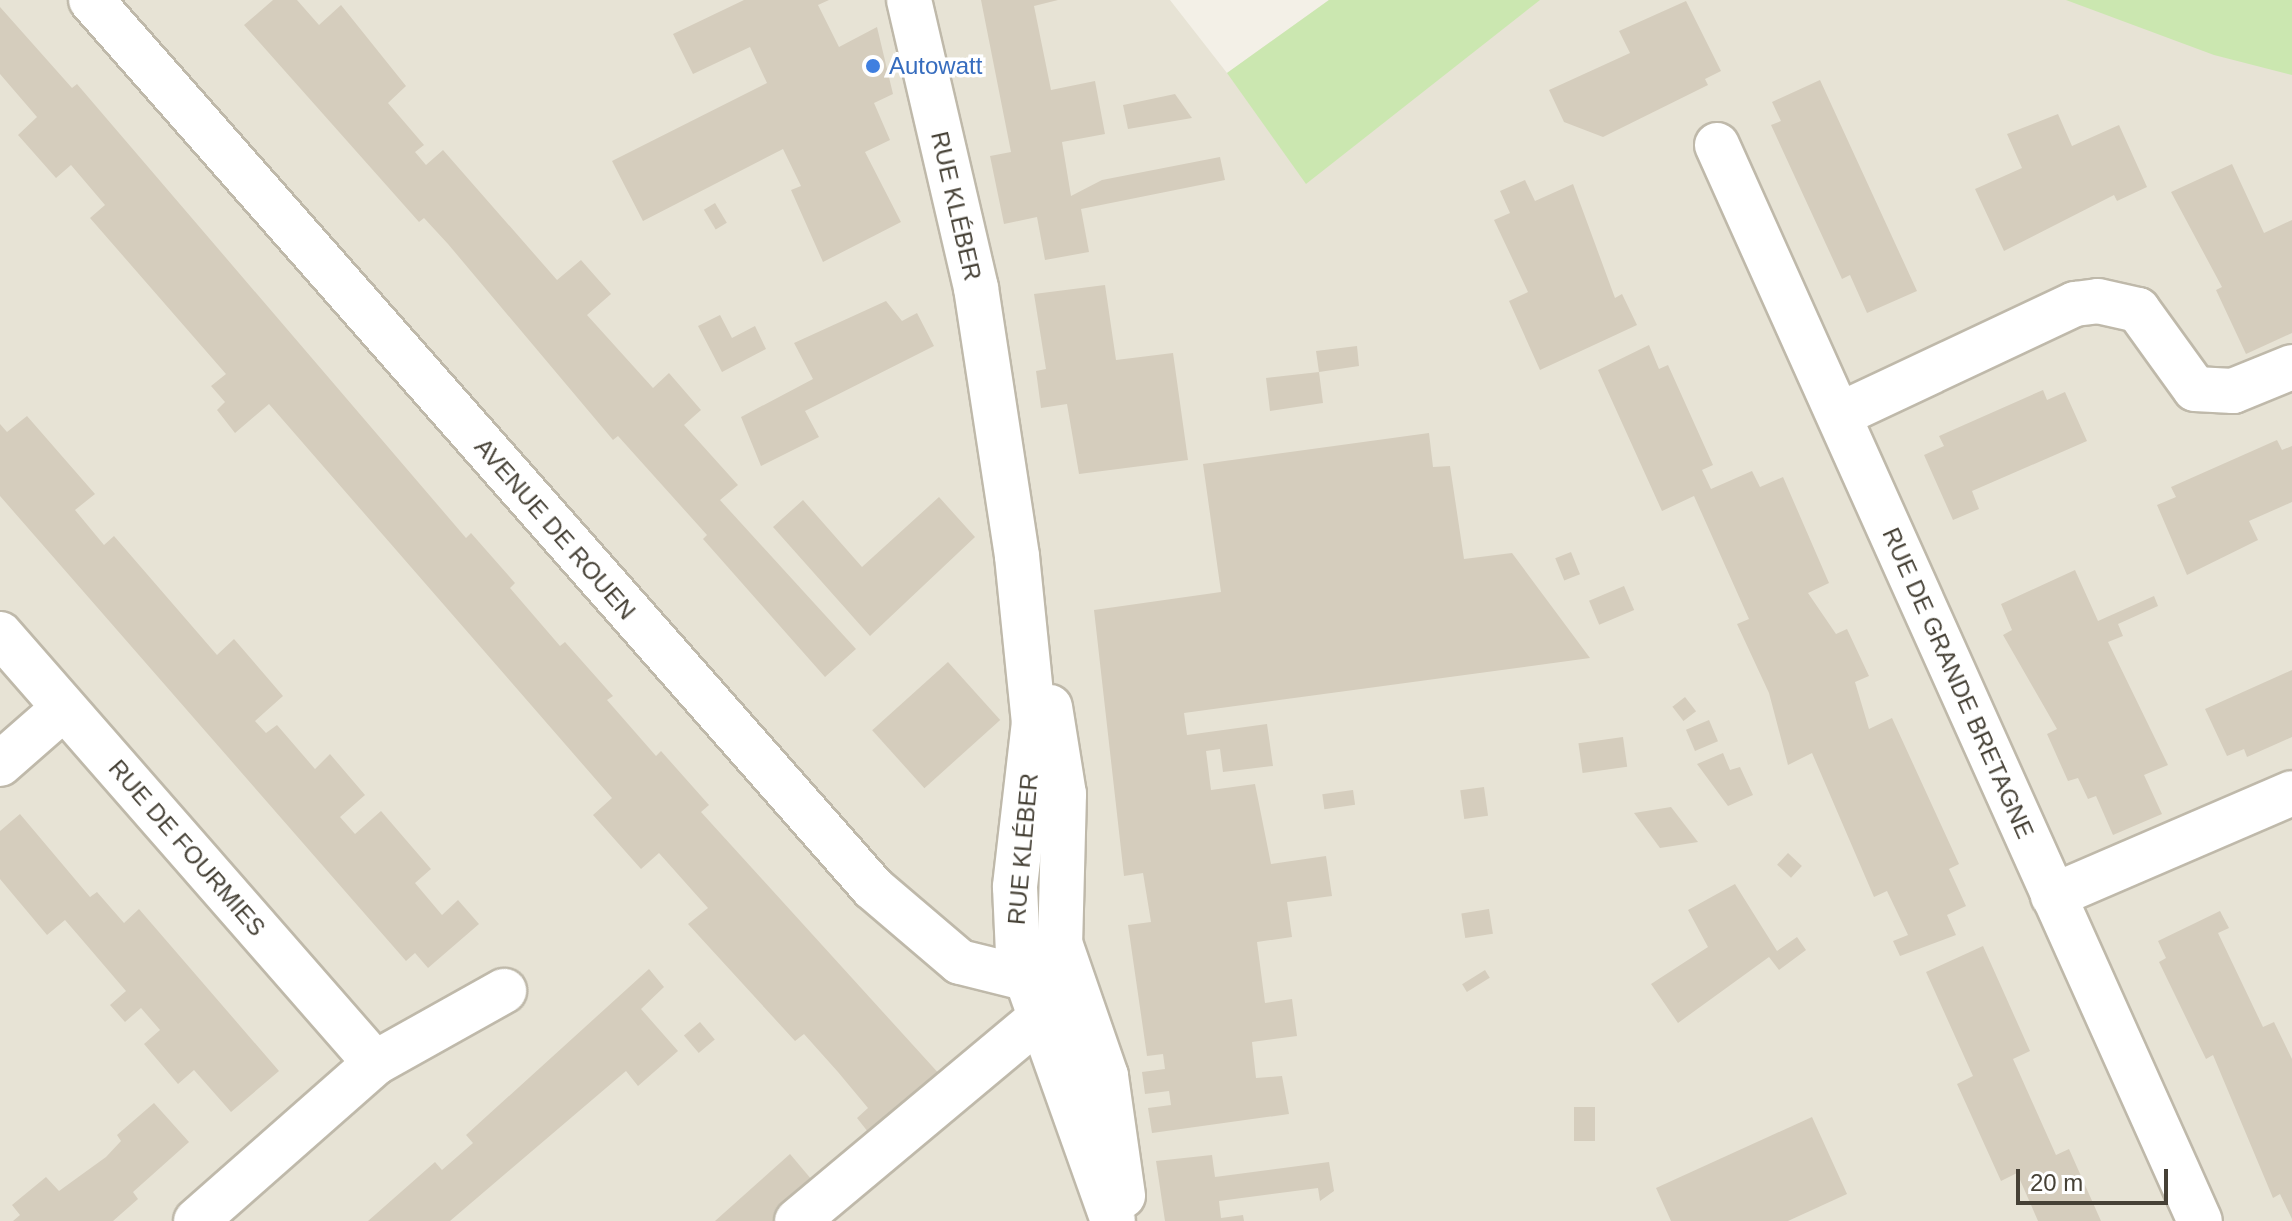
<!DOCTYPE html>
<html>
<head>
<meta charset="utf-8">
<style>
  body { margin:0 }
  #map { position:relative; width:2292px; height:1221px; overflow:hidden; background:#f3f0e7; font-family:Helvetica,sans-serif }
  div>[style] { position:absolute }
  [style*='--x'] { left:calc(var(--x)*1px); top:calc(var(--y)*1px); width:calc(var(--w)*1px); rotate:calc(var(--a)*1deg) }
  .residential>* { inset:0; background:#e7e3d5 }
  .green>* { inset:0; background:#cbe7b0 }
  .building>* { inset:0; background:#d5cdbd; transform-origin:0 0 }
  .roads { filter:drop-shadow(2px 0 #bfb9aa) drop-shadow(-2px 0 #bfb9aa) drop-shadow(0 2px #bfb9aa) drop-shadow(0 -2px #bfb9aa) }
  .minor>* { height:44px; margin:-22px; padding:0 22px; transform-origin:22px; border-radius:22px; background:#fff }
  .dots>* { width:22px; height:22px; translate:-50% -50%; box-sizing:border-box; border:4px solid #fff; border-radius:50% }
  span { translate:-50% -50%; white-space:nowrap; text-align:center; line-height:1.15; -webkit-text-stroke:7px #fff; paint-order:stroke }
  .shop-label { font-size:24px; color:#366cbe }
  .left { translate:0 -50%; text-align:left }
  .street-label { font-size:24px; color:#464136 }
  .scale { position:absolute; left:2016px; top:1169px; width:152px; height:36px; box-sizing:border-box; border:4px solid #464136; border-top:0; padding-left:10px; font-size:24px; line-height:28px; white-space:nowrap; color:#464136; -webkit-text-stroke:6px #fff; paint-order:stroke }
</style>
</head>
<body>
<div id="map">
  <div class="residential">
    <div style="clip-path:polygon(0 0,1170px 0,1227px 73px,1329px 0,2292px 0,2292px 1221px,0 1221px)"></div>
  </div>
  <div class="green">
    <div style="clip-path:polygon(1329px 0,1540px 0,1306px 184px,1227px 73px)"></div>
    <div style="clip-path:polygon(2066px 0,2292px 0,2292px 75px,2214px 55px)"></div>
  </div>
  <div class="building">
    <div style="clip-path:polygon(273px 0,297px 0,319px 25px,341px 5px,406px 86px,388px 103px,424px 145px,415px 152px,426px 165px,443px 150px,557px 280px,581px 260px,611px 294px,587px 315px,653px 388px,669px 373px,701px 410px,684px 425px,738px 485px,720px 500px,856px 649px,825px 677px,703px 539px,707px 535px,618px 436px,613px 440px,448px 244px,424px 218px,419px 222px,244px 25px)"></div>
    <div style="clip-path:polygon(744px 0,829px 0,818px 5px,839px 47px,877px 27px,893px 94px,874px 103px,890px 140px,865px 152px,901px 222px,823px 262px,791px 190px,801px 186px,783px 149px,643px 221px,612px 161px,767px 83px,750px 47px,693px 74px,673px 34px)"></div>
    <div style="clip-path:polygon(981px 0,1058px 0,1034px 6px,1051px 90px,1095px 81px,1105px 134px,1062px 142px,1071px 196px,1102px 180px,1220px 157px,1225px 180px,1081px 209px,1089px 252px,1045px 260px,1037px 217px,1004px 224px,990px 156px,1011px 152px)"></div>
    <div style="clip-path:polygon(1686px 1px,1721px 71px,1705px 79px,1708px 85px,1603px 137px,1564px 122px,1549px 90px,1630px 53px,1619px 31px)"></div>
    <div style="clip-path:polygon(0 7px,72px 88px,77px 84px,466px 538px,471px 533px,515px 583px,510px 588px,560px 646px,565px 642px,613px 696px,607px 700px,656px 756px,661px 751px,709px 805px,701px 812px,942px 1077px,872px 1137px,857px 1118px,868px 1108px,838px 1072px,804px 1034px,795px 1041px,688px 924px,708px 908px,659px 853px,641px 869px,593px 815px,612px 798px,269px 404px,235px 433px,217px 410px,225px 402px,211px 386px,226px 374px,90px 218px,105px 205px,71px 165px,56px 178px,18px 135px,37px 117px,0 74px)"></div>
    <div style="clip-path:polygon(1820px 80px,1917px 291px,1867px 313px,1850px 275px,1842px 279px,1771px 125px,1781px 121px,1772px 102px)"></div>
    <div style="clip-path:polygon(1175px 94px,1192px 118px,1128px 129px,1123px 105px)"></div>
    <div style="clip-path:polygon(2058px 114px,2072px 146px,2119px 125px,2147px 187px,2117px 201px,2114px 195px,2004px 251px,1975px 189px,2022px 168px,2007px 134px)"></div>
    <div style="clip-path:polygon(2232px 164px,2264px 233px,2292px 220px,2292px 333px,2246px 354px,2216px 290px,2222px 287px,2171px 192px)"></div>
    <div style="clip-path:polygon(1525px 180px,1535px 201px,1573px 184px,1615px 298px,1622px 294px,1637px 325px,1540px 370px,1509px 301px,1528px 292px,1494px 220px,1510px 213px,1500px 191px)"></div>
    <div style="left:715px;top:203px;width:23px;height:13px;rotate:59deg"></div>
    <div style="clip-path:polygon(1105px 285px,1116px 360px,1173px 353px,1188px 460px,1079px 474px,1067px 404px,1041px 408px,1036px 371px,1046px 369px,1034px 294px)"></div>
    <div style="clip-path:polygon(886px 301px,902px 321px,917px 313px,934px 346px,805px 411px,819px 437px,761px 466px,741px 417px,813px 379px,794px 343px)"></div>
    <div style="clip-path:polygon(720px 315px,732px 338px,755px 326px,766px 349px,722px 372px,698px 326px)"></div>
    <div style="clip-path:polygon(1649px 345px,1659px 369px,1668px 365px,1713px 465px,1702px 470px,1711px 489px,1752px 471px,1760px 487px,1783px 477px,1829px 583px,1808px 593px,1836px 634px,1847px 629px,1869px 676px,1855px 682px,1869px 729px,1892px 718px,1959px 864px,1949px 869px,1966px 906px,1947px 915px,1956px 935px,1900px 956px,1893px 941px,1908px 935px,1887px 891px,1874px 897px,1812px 753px,1788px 765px,1769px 693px,1737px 624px,1749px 619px,1694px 496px,1662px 511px,1598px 370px)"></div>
    <div style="clip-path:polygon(1357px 346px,1359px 366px,1319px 372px,1323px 403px,1270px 411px,1266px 378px,1319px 372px,1316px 351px)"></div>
    <div style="clip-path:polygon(2043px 390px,2047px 400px,2065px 392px,2087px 441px,1972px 491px,1979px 509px,1953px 520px,1924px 455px,1944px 446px,1939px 436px)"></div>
    <div style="clip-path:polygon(27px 416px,95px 494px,75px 510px,104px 545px,114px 536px,217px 655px,234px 639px,283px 696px,255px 721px,266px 733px,277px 725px,315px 769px,330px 754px,365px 795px,340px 817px,355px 834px,381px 811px,431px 869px,415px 883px,442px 915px,458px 900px,479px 924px,428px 968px,415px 953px,406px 961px,0 496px,0 424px,7px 432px)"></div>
    <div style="clip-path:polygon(1429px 433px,1433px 467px,1450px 466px,1464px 559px,1512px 553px,1590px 658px,1184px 713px,1187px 735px,1267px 724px,1273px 766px,1223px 772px,1220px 749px,1206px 751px,1211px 790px,1255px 784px,1271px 864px,1326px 856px,1332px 896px,1287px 902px,1292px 937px,1257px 942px,1265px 1003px,1292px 999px,1297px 1036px,1252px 1042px,1256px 1078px,1282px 1076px,1289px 1114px,1152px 1133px,1148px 1108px,1171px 1105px,1169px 1091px,1145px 1094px,1142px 1072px,1165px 1069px,1163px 1054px,1147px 1056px,1128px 925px,1151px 922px,1143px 873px,1124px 876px,1094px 610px,1221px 592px,1203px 464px)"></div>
    <div style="clip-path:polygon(2277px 440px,2282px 450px,2292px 446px,2292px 502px,2249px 521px,2258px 540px,2187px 575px,2157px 505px,2176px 497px,2171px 487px)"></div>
    <div style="clip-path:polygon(939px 497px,975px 537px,870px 636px,773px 527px,803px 500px,862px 567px)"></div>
    <div style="left:1571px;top:552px;width:24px;height:17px;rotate:68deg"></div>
    <div style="clip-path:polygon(2075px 570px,2098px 621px,2154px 596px,2158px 606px,2118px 624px,2123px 636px,2108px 642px,2168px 765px,2144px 775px,2162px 814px,2113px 835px,2096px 796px,2088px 799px,2078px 778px,2068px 781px,2047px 734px,2057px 729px,2003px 635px,2012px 630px,2001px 604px)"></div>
    <div style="left:1624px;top:586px;width:26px;height:38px;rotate:67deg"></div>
    <div style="left:948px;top:662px;width:78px;height:102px;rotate:48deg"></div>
    <div style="clip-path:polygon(2292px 670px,2292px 737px,2247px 757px,2244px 749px,2227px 756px,2205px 709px)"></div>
    <div style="left:1685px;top:697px;width:18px;height:16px;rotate:52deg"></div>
    <div style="left:1709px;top:720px;width:23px;height:25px;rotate:67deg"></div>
    <div style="left:1623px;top:737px;width:30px;height:45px;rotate:82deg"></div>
    <div style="clip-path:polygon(1723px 753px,1730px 770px,1740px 767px,1753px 795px,1728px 806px,1697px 764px)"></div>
    <div style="left:1484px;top:787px;width:29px;height:24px;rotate:82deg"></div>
    <div style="left:1353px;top:790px;width:15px;height:31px;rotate:82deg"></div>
    <div style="clip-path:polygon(1671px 807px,1698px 842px,1660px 848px,1634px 813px)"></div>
    <div style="clip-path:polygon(20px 814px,90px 897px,97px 892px,124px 923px,139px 909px,279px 1071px,231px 1112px,194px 1070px,178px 1084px,144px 1044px,160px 1030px,141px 1008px,125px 1022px,110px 1005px,126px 991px,78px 935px,65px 920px,47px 935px,0 879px,0 831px)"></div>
    <div style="left:1788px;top:853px;width:19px;height:16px;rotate:43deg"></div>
    <div style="clip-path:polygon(1735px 884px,1777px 951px,1797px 937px,1806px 950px,1779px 970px,1769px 957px,1678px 1023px,1651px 984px,1708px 947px,1688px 910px)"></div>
    <div style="left:1489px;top:909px;width:25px;height:28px;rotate:81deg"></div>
    <div style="clip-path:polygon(2220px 911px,2229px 928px,2218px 933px,2263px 1027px,2274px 1022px,2292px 1059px,2292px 1219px,2280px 1194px,2273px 1198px,2213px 1055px,2206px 1059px,2159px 962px,2166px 958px,2158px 941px)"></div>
    <div style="clip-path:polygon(1983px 946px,2030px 1051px,2013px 1059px,2056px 1155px,2069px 1149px,2101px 1221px,2038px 1221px,2017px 1173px,2001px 1181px,1957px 1084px,1973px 1076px,1926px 972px)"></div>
    <div style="clip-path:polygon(649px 969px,664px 987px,641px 1009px,678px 1051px,638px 1086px,626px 1071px,450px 1221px,368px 1221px,435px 1162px,442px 1170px,473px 1143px,466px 1135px)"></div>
    <div style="left:1485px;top:970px;width:9px;height:27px;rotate:58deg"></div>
    <div style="left:700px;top:1022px;width:23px;height:21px;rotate:50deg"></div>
    <div style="clip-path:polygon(154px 1103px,189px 1142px,133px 1192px,138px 1199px,113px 1221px,13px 1221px,20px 1215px,12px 1205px,46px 1177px,59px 1191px,106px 1157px,121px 1141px,117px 1135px)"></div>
    <div style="left:1574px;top:1107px;width:21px;height:34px"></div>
    <div style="clip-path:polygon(1812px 1117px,1847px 1194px,1788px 1221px,1671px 1221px,1656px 1188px)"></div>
    <div style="clip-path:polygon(790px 1154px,817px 1186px,776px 1221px,715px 1221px)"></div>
    <div style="clip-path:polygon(1212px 1155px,1215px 1177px,1329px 1162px,1334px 1191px,1320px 1201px,1318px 1188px,1219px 1201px,1221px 1218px,1243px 1215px,1244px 1221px,1165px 1221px,1156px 1161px)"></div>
  </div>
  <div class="roads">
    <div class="minor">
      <div style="--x:91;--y:0;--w:1183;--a:48.63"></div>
      <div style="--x:873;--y:888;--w:114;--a:40.4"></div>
      <div style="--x:960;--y:962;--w:66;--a:14"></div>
      <div style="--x:1024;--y:978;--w:43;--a:-12.1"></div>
      <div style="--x:909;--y:0;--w:296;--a:76.9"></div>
      <div style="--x:976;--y:288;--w:271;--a:81.3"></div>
      <div style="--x:1017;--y:556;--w:167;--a:84.2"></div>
      <div style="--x:1034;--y:722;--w:166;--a:96.6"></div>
      <div style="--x:1015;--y:887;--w:67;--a:87.4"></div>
      <div style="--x:1018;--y:954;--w:283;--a:70.4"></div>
      <div style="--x:1717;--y:145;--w:1179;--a:65.83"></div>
      <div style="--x:1839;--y:415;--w:261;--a:-25.2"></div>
      <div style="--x:2075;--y:304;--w:23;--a:-7"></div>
      <div style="--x:2098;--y:301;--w:41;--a:12.7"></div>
      <div style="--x:2138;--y:310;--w:97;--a:54.2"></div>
      <div style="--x:2195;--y:389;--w:38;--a:3"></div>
      <div style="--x:2233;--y:391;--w:64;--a:-22.1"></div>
      <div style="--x:0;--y:634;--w:570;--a:48.84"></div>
      <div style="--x:1050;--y:707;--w:88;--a:80.9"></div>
      <div style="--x:1064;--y:794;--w:149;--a:91.5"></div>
      <div style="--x:1060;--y:943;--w:141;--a:70.9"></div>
      <div style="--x:1106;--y:1076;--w:121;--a:81.9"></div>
      <div style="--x:0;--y:764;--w:85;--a:-41.2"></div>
      <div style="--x:2053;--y:896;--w:260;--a:-23.3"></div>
      <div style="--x:196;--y:1221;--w:239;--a:-41.4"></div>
      <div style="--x:375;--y:1063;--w:148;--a:-29.2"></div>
      <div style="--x:797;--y:1221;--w:313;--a:-39.9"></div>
    </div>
  </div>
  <div class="dots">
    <div style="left:873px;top:66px;background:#3f7fe0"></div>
  </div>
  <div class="shop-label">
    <span class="left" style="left:889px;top:66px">Autowatt</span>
  </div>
  <div class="street-label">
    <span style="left:956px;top:206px;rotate:77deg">RUE KLÉBER</span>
    <span style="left:555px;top:529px;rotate:49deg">AVENUE DE ROUEN</span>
    <span style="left:1958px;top:683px;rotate:66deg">RUE DE GRANDE BRETAGNE</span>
    <span style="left:187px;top:848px;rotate:49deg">RUE DE FOURMIES</span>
    <span style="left:1023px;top:849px;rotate:-85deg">RUE KLÉBER</span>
  </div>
  <div class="scale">20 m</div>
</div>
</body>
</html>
